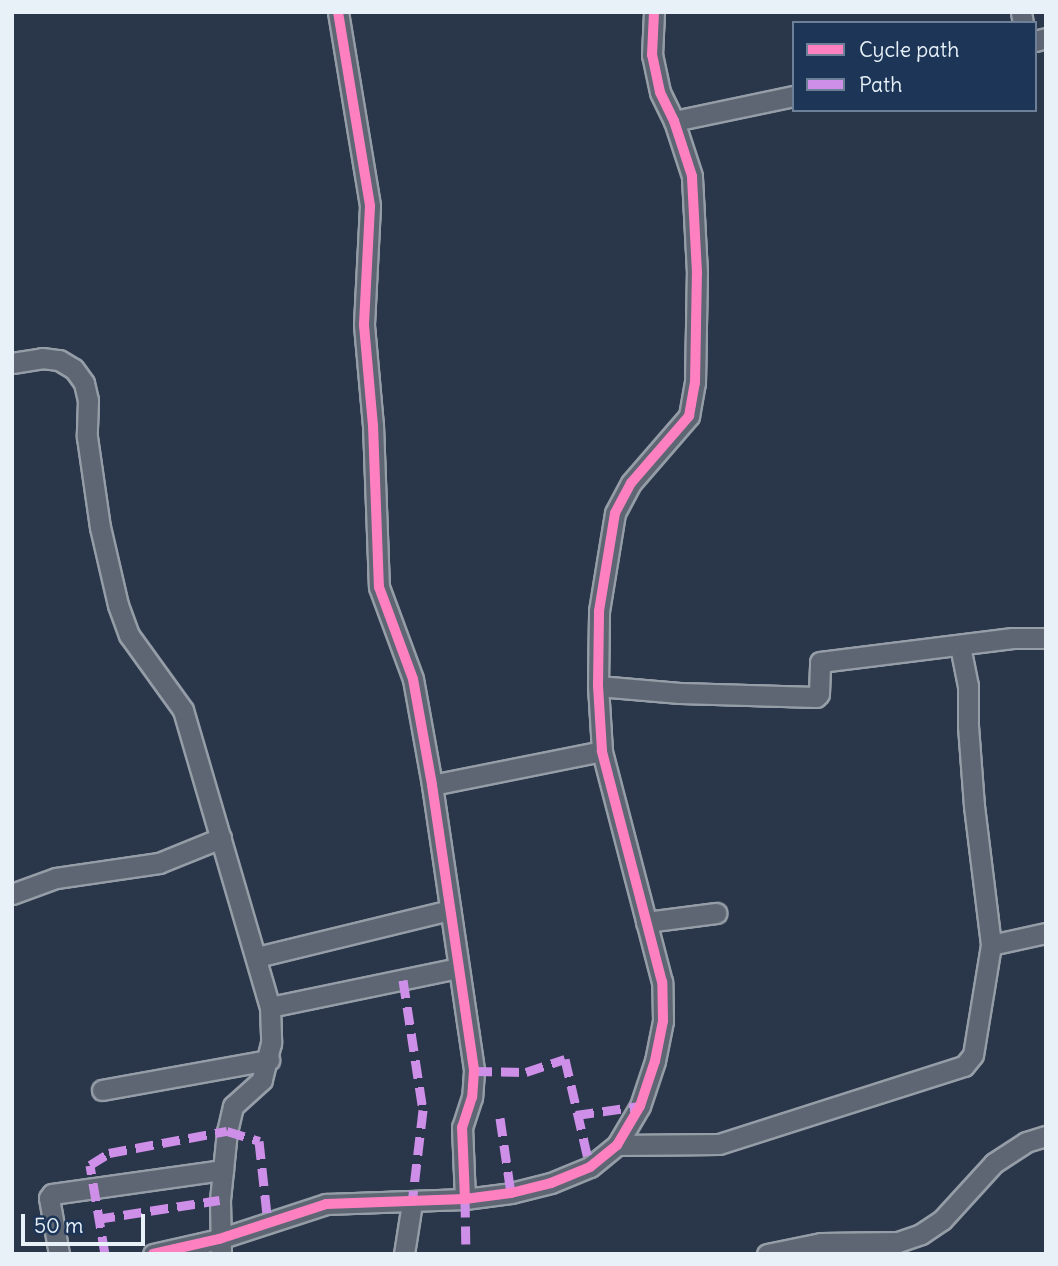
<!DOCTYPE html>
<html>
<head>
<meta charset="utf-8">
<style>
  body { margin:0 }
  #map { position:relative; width:1058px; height:1266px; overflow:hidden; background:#2a374a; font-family:Delius,sans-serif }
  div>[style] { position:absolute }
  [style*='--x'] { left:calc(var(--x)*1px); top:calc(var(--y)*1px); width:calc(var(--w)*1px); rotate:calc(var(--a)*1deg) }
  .roads { filter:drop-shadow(2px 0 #959da7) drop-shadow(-2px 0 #959da7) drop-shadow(0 2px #959da7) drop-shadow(0 -2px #959da7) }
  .street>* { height:19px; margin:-9.5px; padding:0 9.5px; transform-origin:9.5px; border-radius:9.5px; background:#5d6672 }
  .quiet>* { height:9px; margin-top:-4.5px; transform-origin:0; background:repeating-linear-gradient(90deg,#ce8fe9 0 18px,transparent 0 27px) }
  .cycleway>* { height:10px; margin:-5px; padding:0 5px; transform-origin:5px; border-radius:5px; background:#ff80c0 }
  span { translate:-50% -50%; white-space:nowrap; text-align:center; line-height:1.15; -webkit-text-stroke:6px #1d3557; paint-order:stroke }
  .frame { position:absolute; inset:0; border:14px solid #e8f1f8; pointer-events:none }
  .legend { position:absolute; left:792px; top:21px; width:245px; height:91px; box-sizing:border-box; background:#1d3557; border:2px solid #6e8097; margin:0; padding:9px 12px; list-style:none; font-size:21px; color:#e8f1f8 }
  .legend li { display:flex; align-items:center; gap:14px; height:35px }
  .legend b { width:35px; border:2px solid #6e8097 }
  .scale { position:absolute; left:21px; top:1214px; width:124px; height:32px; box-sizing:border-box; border:4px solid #e8f1f8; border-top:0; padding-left:9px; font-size:21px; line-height:24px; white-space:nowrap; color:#e8f1f8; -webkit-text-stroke:5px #1d3557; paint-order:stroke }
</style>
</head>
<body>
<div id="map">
  <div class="roads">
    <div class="street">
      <div style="--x:338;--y:12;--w:197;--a:80.6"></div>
      <div style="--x:370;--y:206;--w:119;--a:92.9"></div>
      <div style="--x:364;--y:325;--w:100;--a:84.9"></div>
      <div style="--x:373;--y:425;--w:162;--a:87.9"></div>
      <div style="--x:379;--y:587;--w:98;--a:69.7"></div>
      <div style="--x:413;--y:679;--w:108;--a:79.8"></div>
      <div style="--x:432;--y:785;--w:289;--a:81.6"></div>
      <div style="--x:474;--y:1071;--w:26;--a:94"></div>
      <div style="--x:472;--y:1097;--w:32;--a:108"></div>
      <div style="--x:462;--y:1127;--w:72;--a:87.6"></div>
      <div style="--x:1021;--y:12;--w:11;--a:80"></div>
      <div style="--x:1035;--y:41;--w:11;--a:-15"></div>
      <div style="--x:674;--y:121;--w:123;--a:-11.8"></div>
      <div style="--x:12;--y:363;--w:30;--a:-9"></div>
      <div style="--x:42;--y:358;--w:17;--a:7"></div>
      <div style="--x:59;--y:360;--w:17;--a:31"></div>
      <div style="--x:74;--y:369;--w:17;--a:54"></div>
      <div style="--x:84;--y:383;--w:17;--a:77"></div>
      <div style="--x:88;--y:400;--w:37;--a:92"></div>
      <div style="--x:87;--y:437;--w:91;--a:81.8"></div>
      <div style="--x:100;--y:527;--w:80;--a:77"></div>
      <div style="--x:118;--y:605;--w:32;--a:70"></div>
      <div style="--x:129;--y:635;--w:92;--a:54.2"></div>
      <div style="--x:183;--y:710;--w:309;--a:73.7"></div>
      <div style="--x:270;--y:1007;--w:36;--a:88"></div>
      <div style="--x:271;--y:1043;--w:38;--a:104"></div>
      <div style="--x:262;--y:1080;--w:39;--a:138"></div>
      <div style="--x:233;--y:1106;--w:26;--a:103"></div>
      <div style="--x:227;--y:1131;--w:69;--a:95.8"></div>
      <div style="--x:220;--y:1200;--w:54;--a:88.9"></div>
      <div style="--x:960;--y:646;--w:41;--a:78.7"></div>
      <div style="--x:968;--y:686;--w:40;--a:90"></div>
      <div style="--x:968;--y:726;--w:80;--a:85.7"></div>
      <div style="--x:974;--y:806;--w:140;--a:83"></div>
      <div style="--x:598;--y:686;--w:82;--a:4.9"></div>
      <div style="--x:680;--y:693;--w:136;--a:1.7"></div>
      <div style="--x:816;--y:697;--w:4;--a:-45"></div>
      <div style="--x:819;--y:694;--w:32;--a:-88"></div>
      <div style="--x:820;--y:662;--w:194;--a:-7.1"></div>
      <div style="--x:1013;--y:638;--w:33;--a:0"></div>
      <div style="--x:432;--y:785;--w:173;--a:-11.3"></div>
      <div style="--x:12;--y:894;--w:47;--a:-20"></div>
      <div style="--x:56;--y:878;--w:104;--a:-8.3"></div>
      <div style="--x:159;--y:863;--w:67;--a:-22"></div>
      <div style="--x:646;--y:922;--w:71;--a:-7.3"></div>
      <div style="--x:257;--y:957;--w:199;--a:-13.7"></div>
      <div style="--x:270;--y:1007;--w:192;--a:-11.7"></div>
      <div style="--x:102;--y:1090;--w:170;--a:-10.2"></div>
      <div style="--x:617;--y:1145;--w:102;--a:-0.6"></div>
      <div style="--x:719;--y:1144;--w:257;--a:-17.7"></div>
      <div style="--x:964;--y:1066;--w:14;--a:-51"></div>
      <div style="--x:973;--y:1055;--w:111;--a:-80.7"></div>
      <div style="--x:991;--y:945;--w:56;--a:-12.3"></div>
      <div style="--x:59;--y:1254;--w:57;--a:-100.1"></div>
      <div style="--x:49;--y:1198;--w:5;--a:-53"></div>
      <div style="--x:52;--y:1194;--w:173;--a:-8"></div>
      <div style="--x:153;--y:1254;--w:68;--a:-12.8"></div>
      <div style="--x:219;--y:1239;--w:113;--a:-18.1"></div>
      <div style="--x:326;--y:1204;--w:139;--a:-2.1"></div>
      <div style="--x:465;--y:1199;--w:46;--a:-7.4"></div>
      <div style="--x:511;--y:1193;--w:41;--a:-14"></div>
      <div style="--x:551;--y:1183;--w:42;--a:-22.3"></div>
      <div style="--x:590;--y:1167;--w:35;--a:-39"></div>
      <div style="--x:617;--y:1145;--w:45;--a:-59.5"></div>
      <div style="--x:640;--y:1106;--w:47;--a:-71.6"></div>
      <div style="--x:655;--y:1061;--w:41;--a:-78.7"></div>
      <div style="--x:663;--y:1021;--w:39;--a:-91"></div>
      <div style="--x:662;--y:982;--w:239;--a:-104.6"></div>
      <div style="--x:602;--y:751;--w:65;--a:-93.5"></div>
      <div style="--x:598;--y:686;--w:75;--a:-89.2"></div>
      <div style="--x:599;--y:611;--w:99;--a:-80.7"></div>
      <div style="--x:615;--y:513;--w:34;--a:-62"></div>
      <div style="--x:631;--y:483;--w:89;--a:-49.1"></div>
      <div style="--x:689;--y:416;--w:34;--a:-80"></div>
      <div style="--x:695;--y:383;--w:110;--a:-89"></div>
      <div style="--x:697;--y:273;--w:97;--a:-93"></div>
      <div style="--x:692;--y:176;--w:58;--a:-108.1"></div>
      <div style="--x:674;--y:121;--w:32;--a:-116"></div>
      <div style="--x:660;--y:92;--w:38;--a:-102"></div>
      <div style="--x:652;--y:55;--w:43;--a:-87.3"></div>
      <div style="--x:404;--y:1254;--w:52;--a:-81.1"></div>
      <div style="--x:767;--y:1254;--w:55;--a:-11.5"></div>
      <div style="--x:821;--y:1243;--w:77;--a:-0.7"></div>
      <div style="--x:898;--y:1242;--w:24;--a:-19"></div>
      <div style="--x:921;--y:1234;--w:25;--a:-34"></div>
      <div style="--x:942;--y:1220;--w:77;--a:-47.6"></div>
      <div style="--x:994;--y:1163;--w:38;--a:-33"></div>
      <div style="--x:1026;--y:1142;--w:21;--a:-17"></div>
    </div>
  </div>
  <div class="quiet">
    <div style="--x:403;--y:980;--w:132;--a:81.3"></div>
    <div style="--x:423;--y:1110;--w:94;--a:96.7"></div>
    <div style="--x:474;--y:1071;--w:52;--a:1.1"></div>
    <div style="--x:526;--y:1072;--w:41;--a:-18.4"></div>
    <div style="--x:565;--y:1059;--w:111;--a:77"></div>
    <div style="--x:576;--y:1115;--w:65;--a:-8"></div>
    <div style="--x:500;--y:1118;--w:76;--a:81.7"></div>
    <div style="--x:465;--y:1199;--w:55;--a:89"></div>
    <div style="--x:97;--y:1219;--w:124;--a:-8.8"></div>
    <div style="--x:105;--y:1254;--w:90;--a:-99.6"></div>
    <div style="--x:90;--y:1165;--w:22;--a:-32"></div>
    <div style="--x:109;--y:1153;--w:120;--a:-10.6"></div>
    <div style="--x:227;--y:1131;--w:34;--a:17"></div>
    <div style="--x:259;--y:1141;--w:83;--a:83.8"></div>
  </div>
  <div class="cycleway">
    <div style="--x:338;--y:12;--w:197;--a:80.6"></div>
    <div style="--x:370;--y:206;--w:119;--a:92.9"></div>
    <div style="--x:364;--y:325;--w:100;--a:84.9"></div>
    <div style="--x:373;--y:425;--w:162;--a:87.9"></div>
    <div style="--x:379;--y:587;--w:98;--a:69.7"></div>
    <div style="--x:413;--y:679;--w:108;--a:79.8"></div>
    <div style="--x:432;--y:785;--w:289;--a:81.6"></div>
    <div style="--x:474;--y:1071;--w:26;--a:94"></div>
    <div style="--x:472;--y:1097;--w:32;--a:108"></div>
    <div style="--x:462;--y:1127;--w:72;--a:87.6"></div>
    <div style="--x:153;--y:1254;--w:68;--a:-12.8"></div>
    <div style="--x:219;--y:1239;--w:113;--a:-18.1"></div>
    <div style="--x:326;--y:1204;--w:139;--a:-2.1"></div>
    <div style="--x:465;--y:1199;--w:46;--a:-7.4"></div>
    <div style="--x:511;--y:1193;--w:41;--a:-14"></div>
    <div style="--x:551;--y:1183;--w:42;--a:-22.3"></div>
    <div style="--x:590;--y:1167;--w:35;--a:-39"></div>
    <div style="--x:617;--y:1145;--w:45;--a:-59.5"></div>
    <div style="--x:640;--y:1106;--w:47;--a:-71.6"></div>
    <div style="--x:655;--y:1061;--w:41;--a:-78.7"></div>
    <div style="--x:663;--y:1021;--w:39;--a:-91"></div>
    <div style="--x:662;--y:982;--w:239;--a:-104.6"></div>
    <div style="--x:602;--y:751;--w:65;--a:-93.5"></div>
    <div style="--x:598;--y:686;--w:75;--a:-89.2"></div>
    <div style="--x:599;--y:611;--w:99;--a:-80.7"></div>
    <div style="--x:615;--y:513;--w:34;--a:-62"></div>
    <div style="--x:631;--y:483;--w:89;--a:-49.1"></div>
    <div style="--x:689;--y:416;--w:34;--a:-80"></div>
    <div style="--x:695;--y:383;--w:110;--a:-89"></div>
    <div style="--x:697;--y:273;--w:97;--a:-93"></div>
    <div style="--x:692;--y:176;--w:58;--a:-108.1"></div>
    <div style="--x:674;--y:121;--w:32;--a:-116"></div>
    <div style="--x:660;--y:92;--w:38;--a:-102"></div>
    <div style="--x:652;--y:55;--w:43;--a:-87.3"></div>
  </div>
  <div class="frame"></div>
  <ul class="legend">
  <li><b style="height:9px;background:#ff80c0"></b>Cycle path</li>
  <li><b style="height:9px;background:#ce8fe9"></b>Path</li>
  </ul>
  <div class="scale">50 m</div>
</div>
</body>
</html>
